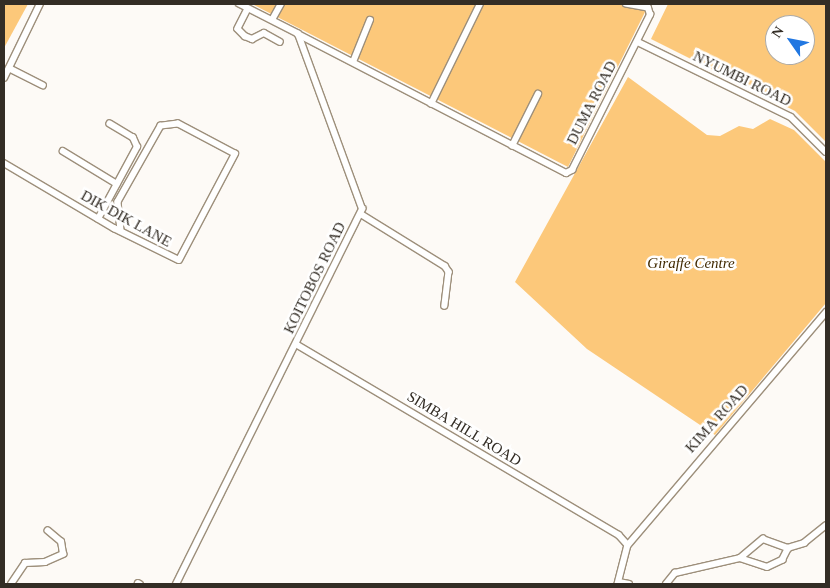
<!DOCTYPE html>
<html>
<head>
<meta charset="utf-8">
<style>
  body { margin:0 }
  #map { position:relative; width:830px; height:588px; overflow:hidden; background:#fdfaf6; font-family:"Times New Roman",serif }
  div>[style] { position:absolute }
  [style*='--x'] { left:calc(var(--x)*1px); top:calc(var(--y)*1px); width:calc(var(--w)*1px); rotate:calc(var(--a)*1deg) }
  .green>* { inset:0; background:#fcc87a }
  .roads { filter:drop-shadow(1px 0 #9d8f7b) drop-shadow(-1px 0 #9d8f7b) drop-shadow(0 1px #9d8f7b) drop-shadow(0 -1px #9d8f7b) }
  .minor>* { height:5.5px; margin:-2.75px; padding:0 2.75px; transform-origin:2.75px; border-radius:2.75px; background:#fff }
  span { translate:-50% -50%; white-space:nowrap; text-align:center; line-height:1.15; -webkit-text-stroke:5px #fff; paint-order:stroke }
  .street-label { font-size:15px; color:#332d25 }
  .park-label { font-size:15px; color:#412a02; font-style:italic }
  .frame { position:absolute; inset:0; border:5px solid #332d25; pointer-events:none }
  .north { position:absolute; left:765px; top:15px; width:50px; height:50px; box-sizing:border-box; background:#fff; border:1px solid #adaba8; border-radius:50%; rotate:303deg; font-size:14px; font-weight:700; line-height:20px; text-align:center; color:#332d25 }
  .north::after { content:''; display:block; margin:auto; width:18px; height:22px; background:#2177e1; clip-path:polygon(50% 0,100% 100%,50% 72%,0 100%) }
</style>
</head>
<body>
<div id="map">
  <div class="green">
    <div style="clip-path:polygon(4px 4px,28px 4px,4px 48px)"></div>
    <div style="clip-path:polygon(252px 4px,649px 4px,568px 167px)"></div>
    <div style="clip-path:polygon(evenodd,668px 4px,826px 4px,826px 142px,795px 111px,651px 39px,668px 4px,775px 25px,805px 25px,805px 55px,775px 55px,775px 25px)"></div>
    <div style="clip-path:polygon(628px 77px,707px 135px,720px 136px,739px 126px,753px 129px,770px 119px,794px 130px,826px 162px,826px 303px,715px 435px,587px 349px,515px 282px)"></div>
  </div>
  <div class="roads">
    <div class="minor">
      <div style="--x:248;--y:9;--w:22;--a:117"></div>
      <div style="--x:238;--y:29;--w:10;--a:45"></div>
      <div style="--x:245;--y:36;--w:8;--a:23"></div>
      <div style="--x:252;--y:39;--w:13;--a:-27"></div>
      <div style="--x:264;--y:33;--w:18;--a:29"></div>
      <div style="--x:272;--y:20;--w:18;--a:-61"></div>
      <div style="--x:298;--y:34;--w:302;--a:27.4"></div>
      <div style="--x:566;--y:173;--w:7;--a:-27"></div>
      <div style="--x:572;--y:170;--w:174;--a:-63.3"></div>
      <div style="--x:650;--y:15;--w:7;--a:-106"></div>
      <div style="--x:648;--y:8;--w:22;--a:-170"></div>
      <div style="--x:638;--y:42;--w:170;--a:26.1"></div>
      <div style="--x:791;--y:117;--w:49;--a:45"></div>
      <div style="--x:353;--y:62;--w:45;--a:-68"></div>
      <div style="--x:9;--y:68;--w:38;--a:27"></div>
      <div style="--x:4;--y:78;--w:82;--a:-64.1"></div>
      <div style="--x:431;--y:104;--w:111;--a:-63.9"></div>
      <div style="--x:512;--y:146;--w:58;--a:-63.4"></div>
      <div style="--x:63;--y:151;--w:63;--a:31.4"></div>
      <div style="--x:4;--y:163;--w:128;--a:30.6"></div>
      <div style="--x:114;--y:228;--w:72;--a:26.2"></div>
      <div style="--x:179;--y:260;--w:120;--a:-62.2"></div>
      <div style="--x:235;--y:154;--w:64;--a:-152.2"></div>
      <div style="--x:178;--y:124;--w:17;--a:173"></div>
      <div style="--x:161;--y:126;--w:87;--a:119.5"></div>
      <div style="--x:118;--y:202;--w:29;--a:84"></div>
      <div style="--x:361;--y:214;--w:99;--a:31.8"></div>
      <div style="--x:445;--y:266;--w:7;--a:56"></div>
      <div style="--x:449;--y:272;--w:34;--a:97"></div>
      <div style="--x:98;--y:219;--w:82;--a:-61.6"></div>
      <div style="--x:137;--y:147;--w:10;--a:-114"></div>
      <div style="--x:133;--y:138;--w:27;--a:-149"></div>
      <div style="--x:296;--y:344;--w:375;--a:30.6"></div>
      <div style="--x:619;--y:535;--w:13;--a:48"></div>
      <div style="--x:628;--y:545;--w:40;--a:104.4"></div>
      <div style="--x:628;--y:545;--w:306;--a:-49.6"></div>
      <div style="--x:740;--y:558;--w:28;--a:18"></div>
      <div style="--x:767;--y:567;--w:17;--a:-25"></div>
      <div style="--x:782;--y:560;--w:13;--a:-63"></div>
      <div style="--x:619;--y:582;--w:10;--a:11"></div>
      <div style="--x:138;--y:583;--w:2;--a:27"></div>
      <div style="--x:11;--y:584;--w:25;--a:-56"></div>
      <div style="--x:25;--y:563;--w:20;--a:-3"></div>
      <div style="--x:45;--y:562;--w:20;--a:-24"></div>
      <div style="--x:63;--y:554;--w:12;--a:-99"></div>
      <div style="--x:61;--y:542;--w:17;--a:-140"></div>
      <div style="--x:176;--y:584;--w:419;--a:-63.6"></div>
      <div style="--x:362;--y:209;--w:186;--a:-110.1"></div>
      <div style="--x:298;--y:34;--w:66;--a:-153"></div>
      <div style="--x:666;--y:584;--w:14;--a:-51"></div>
      <div style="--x:675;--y:573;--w:67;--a:-13"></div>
      <div style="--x:740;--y:558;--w:30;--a:-40"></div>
      <div style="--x:763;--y:539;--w:27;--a:20"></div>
      <div style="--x:788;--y:548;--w:17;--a:-17"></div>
      <div style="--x:804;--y:543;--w:28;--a:-39"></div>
    </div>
  </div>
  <div class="street-label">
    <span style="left:742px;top:79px;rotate:26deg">NYUMBI ROAD</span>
    <span style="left:592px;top:103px;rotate:-63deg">DUMA ROAD</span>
    <span style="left:126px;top:219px;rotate:29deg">DIK DIK LANE</span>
    <span style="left:315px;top:278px;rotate:-64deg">KOITOBOS ROAD</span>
    <span style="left:717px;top:419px;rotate:-48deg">KIMA ROAD</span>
    <span style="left:464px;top:429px;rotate:31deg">SIMBA HILL ROAD</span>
  </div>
  <div class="park-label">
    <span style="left:691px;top:264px">Giraffe Centre</span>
  </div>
  <div class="frame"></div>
  <div class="north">N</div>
</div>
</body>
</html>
